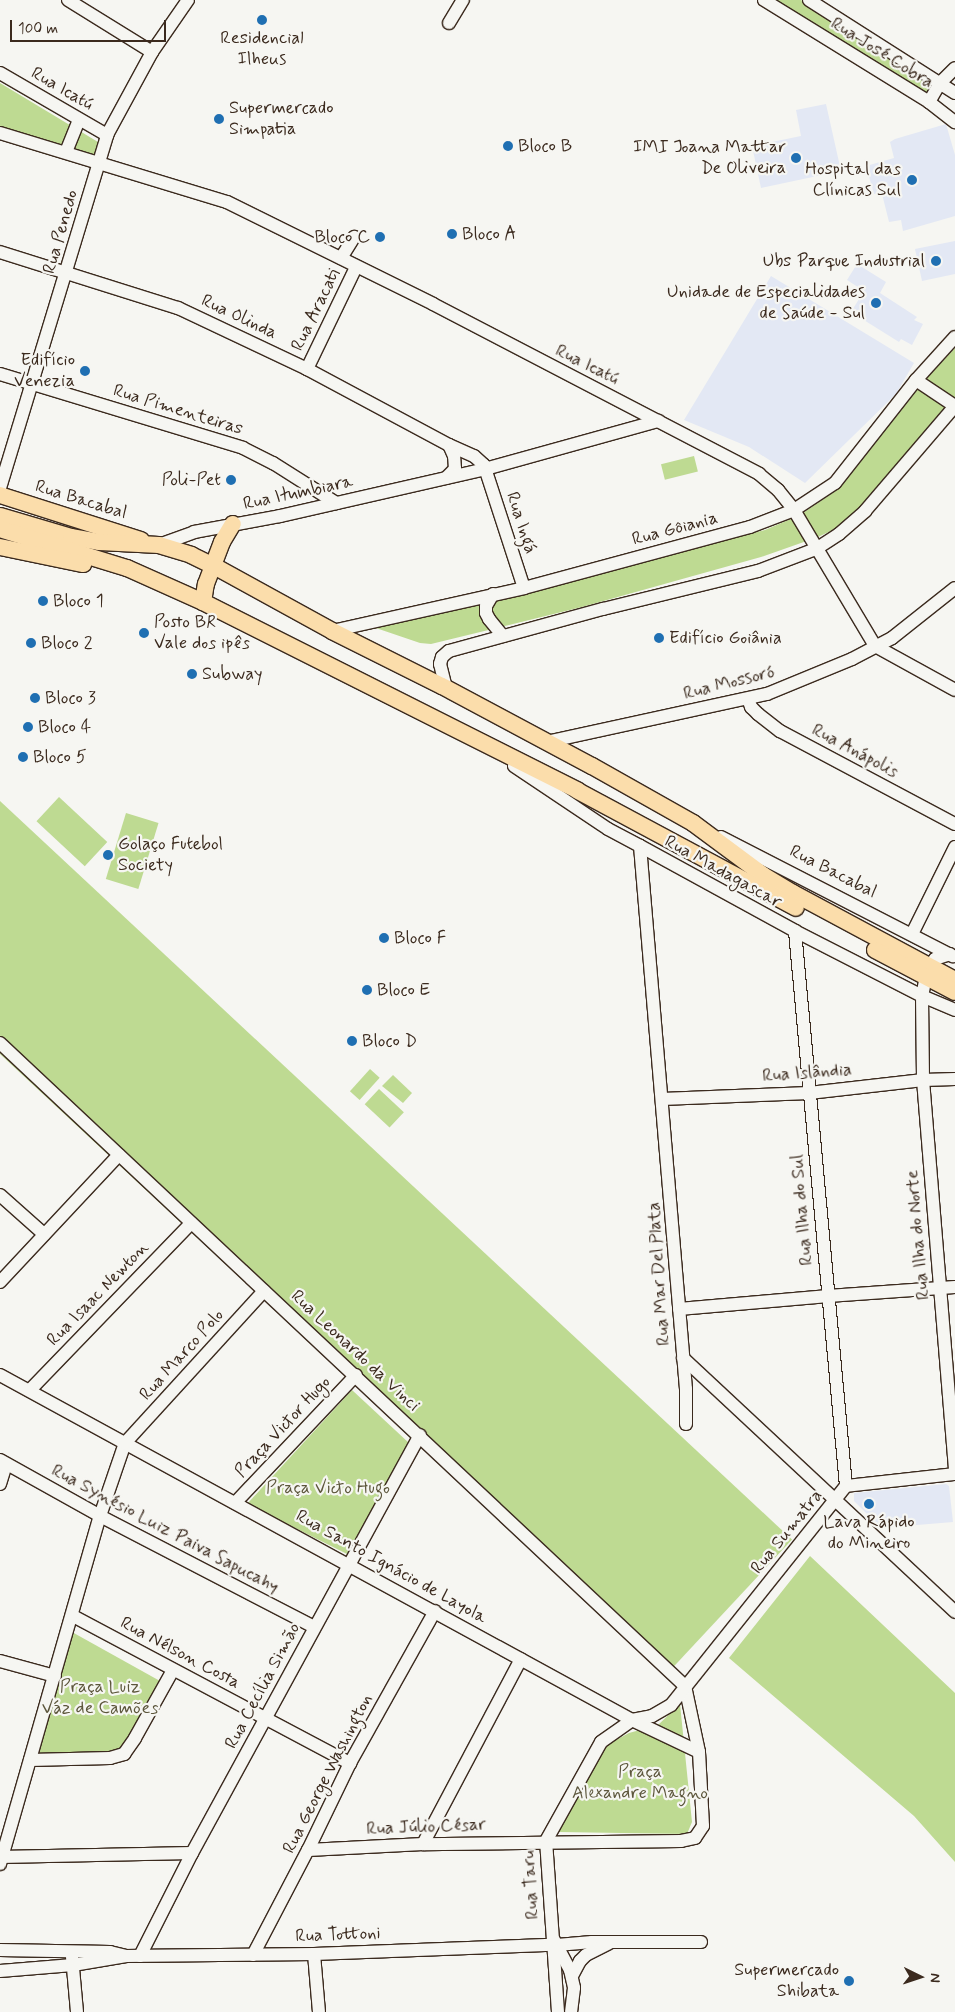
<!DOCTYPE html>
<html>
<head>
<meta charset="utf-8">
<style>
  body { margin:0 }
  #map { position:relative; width:955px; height:2012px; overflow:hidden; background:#f6f6f2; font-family:Mynerve,sans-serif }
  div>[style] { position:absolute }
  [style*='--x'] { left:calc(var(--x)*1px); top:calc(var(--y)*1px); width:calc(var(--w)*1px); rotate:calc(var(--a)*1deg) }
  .built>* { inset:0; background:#e3e8f4 }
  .green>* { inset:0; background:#beda92; transform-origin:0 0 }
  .roads { filter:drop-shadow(1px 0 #3b2a1e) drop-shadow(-1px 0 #3b2a1e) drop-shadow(0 1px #3b2a1e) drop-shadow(0 -1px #3b2a1e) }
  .minor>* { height:12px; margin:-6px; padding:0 6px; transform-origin:6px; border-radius:6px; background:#f6f6f2 }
  .major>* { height:16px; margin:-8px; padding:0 8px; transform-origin:8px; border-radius:8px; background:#fbddab }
  .dots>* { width:14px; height:14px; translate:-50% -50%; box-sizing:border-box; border:2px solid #f6f6f2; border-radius:50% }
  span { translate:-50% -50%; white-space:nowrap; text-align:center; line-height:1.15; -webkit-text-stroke:4.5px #f6f6f2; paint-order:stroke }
  .poi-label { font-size:18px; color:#3b2a1e }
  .left { translate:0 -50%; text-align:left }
  .right { translate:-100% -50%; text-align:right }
  .street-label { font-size:18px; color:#3b2a1e }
  .park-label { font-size:18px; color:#5c563b }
  .north { position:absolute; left:895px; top:1952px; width:50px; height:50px; -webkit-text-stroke:4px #f6f6f2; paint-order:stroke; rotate:94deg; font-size:14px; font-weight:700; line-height:20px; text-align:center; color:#3b2a1e }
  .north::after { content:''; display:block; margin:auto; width:18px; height:22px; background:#3b2a1e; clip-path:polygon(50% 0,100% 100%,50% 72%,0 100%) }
  .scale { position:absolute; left:10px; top:20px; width:156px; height:22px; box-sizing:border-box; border:2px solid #3b2a1e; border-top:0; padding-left:6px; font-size:15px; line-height:18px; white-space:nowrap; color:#3b2a1e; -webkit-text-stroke:4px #f6f6f2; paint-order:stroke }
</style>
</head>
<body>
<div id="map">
  <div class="built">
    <div style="clip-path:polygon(826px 104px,841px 171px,761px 188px,752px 146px,801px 136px,796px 110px)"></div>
    <div style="clip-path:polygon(946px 124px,955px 155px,955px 216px,903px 231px,901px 220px,889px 222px,882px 194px,874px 194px,866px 166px,894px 158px,890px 142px,895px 139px)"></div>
    <div style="clip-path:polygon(955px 241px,955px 274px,922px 281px,915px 249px)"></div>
    <div style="clip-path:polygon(857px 264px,886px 282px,880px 293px,917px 317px,914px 320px,923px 324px,912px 345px,901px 339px,899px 342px,851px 312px,864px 291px,847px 280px)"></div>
    <div style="clip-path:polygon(771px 276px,914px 363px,896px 394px,805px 483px,749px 447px,684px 420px)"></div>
    <div style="clip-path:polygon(946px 1484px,949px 1486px,953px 1522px,881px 1528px,854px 1501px,854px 1493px)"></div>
  </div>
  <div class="green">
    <div style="clip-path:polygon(772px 0,801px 0,934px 84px,926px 96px)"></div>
    <div style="clip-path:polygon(0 83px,98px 142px,94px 157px,0 129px)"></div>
    <div style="clip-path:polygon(955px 348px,955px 400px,861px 507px,837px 528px,818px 537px,761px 557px,582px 607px,431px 644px,420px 643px,370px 626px,765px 530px,800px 515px,840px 488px,926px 379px)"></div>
    <div style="left:694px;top:456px;width:16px;height:34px;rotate:76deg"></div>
    <div style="left:59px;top:797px;width:66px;height:33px;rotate:43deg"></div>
    <div style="left:0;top:801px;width:1083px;height:185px;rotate:43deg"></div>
    <div style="left:126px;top:813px;width:34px;height:69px;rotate:17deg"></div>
    <div style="left:370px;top:1069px;width:13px;height:30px;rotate:42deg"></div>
    <div style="clip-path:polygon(393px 1075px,412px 1093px,403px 1103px,382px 1086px)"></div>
    <div style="left:379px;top:1089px;width:34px;height:21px;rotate:43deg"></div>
    <div style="clip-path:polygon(352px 1390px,409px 1443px,347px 1554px,247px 1504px)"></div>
    <div style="clip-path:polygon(810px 1556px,955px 1693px,955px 1862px,914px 1816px,729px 1658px)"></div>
    <div style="clip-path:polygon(72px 1632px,160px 1681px,128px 1740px,115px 1753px,37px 1753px)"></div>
    <div style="clip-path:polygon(680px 1704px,692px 1822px,687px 1834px,558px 1832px,605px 1746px,629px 1733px,658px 1725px)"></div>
  </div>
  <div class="roads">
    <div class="minor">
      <div style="--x:68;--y:0;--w:99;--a:31.8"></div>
      <div style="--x:764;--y:0;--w:194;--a:31.7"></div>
      <div style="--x:929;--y:102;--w:33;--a:38"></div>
      <div style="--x:809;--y:0;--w:173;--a:32.5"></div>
      <div style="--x:449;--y:23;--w:27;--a:-59"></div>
      <div style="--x:0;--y:73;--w:124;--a:30.1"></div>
      <div style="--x:929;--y:102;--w:22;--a:-60"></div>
      <div style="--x:940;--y:83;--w:21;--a:-45"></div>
      <div style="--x:0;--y:133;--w:237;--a:16.9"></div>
      <div style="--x:227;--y:202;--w:230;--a:26.3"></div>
      <div style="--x:433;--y:304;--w:368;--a:27.5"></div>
      <div style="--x:759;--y:474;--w:25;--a:40"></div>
      <div style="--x:778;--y:490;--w:26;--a:51"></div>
      <div style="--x:794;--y:510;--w:158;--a:59.2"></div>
      <div style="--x:875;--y:646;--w:91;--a:28.8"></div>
      <div style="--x:66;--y:152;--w:35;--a:-68"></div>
      <div style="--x:0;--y:252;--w:187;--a:17.5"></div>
      <div style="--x:178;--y:308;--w:143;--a:25.3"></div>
      <div style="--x:307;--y:369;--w:161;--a:28.2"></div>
      <div style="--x:449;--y:445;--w:27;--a:24"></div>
      <div style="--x:474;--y:456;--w:13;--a:42"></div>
      <div style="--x:484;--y:465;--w:129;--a:72"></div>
      <div style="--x:341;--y:258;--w:25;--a:-58"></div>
      <div style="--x:307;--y:369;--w:113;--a:-64.3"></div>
      <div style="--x:0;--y:374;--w:254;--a:16.9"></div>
      <div style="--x:243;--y:448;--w:34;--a:27"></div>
      <div style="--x:273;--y:463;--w:75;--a:32.4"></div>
      <div style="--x:916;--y:380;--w:47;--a:33.7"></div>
      <div style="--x:446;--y:478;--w:13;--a:-45"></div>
      <div style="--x:455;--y:469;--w:13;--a:-94"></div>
      <div style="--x:454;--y:456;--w:12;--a:-114"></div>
      <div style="--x:0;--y:488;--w:369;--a:-73.1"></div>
      <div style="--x:107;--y:135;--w:94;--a:-61.5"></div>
      <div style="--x:152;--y:52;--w:63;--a:-55.3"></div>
      <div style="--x:159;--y:545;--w:37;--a:-20"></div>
      <div style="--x:194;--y:532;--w:87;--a:-10.5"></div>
      <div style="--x:280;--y:516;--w:210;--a:-12.9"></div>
      <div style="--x:485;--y:469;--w:180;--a:-15.5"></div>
      <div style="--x:493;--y:594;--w:14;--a:120"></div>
      <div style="--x:486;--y:606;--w:7;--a:90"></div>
      <div style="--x:486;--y:613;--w:7;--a:63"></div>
      <div style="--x:489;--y:619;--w:22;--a:51"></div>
      <div style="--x:332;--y:631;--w:197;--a:-12.6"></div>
      <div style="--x:524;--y:588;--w:234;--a:-15.1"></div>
      <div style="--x:750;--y:527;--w:47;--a:-21.1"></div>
      <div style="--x:794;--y:510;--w:49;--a:-33.4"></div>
      <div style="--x:835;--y:483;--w:131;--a:-51.8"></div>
      <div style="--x:916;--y:380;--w:58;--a:-47.8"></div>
      <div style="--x:446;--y:688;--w:25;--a:-104"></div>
      <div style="--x:440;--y:664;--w:7;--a:-74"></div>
      <div style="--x:442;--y:657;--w:9;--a:-41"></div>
      <div style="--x:449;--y:651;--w:160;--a:-15.3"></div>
      <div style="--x:603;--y:609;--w:160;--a:-13.8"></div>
      <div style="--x:758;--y:571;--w:62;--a:-20.8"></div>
      <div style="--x:816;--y:549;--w:27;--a:-33"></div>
      <div style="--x:839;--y:534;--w:35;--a:-41"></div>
      <div style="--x:865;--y:511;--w:138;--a:-49.4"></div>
      <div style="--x:748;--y:699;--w:9;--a:69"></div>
      <div style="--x:751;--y:707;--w:10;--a:45"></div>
      <div style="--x:758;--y:714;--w:28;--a:38"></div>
      <div style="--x:780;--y:731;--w:198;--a:28"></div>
      <div style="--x:546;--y:742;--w:226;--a:-12.3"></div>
      <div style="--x:767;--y:694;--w:92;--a:-22.4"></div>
      <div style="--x:852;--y:659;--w:45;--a:-27.7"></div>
      <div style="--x:892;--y:638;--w:80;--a:-38.4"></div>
      <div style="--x:514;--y:766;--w:113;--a:33.8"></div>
      <div style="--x:608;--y:829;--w:36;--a:28"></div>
      <div style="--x:640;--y:846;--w:177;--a:28.7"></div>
      <div style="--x:795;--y:931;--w:143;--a:27.1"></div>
      <div style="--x:922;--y:996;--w:36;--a:23"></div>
      <div style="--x:721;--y:837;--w:261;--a:27.2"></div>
      <div style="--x:640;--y:846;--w:545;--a:85.16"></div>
      <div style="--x:686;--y:1389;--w:35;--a:90"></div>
      <div style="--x:795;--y:931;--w:557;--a:84.75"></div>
      <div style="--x:912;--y:934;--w:97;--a:-63.7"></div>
      <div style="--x:950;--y:954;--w:16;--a:162"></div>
      <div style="--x:935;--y:959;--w:19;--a:118"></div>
      <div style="--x:926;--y:976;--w:20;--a:101"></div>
      <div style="--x:922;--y:996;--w:84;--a:89.3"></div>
      <div style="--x:923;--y:1080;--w:391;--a:85.3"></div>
      <div style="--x:0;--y:1043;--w:940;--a:43.19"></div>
      <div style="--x:662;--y:1099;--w:147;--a:-2.3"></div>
      <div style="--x:809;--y:1093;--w:115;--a:-6.5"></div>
      <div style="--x:923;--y:1080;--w:32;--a:-2"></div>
      <div style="--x:0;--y:1195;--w:59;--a:41.6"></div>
      <div style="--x:0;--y:1282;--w:174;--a:-46.9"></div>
      <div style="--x:679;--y:1309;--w:150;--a:-5"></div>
      <div style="--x:828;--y:1296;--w:127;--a:-4.1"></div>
      <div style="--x:683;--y:1358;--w:372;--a:43"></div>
      <div style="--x:0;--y:1375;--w:720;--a:28.63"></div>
      <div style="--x:632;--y:1720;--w:74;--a:25.5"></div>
      <div style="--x:699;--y:1752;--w:74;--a:86.9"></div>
      <div style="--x:703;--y:1826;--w:14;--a:124"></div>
      <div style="--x:695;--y:1838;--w:14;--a:168"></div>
      <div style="--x:681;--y:1841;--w:258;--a:179.3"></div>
      <div style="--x:423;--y:1844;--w:115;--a:177"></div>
      <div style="--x:30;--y:1390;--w:232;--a:-46"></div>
      <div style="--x:0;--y:1460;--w:115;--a:29.2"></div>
      <div style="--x:100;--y:1516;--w:241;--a:27.4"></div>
      <div style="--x:0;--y:1484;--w:21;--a:-73"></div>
      <div style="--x:235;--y:1503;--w:176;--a:-46.6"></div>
      <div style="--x:73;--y:1616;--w:314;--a:28"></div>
      <div style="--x:0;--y:1661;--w:57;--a:15.3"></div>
      <div style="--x:685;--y:1686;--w:67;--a:78"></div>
      <div style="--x:30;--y:1760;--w:80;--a:-1.4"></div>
      <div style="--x:110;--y:1758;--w:15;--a:-16"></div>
      <div style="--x:124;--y:1754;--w:19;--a:-55"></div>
      <div style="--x:135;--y:1738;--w:78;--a:-60.8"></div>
      <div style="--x:423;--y:1844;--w:209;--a:-62.1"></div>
      <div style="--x:0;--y:1857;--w:192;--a:-1.2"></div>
      <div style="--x:0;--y:1864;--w:362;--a:-74"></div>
      <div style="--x:100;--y:1516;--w:77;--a:-71.1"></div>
      <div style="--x:125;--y:1443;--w:206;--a:-47.6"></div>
      <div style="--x:554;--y:1940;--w:34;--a:62"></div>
      <div style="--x:570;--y:1970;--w:18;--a:77"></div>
      <div style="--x:574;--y:1988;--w:24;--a:97"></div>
      <div style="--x:557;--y:1945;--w:35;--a:-5"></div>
      <div style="--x:592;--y:1942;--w:109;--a:0"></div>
      <div style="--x:0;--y:1950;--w:110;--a:1"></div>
      <div style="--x:110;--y:1952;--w:16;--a:14"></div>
      <div style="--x:314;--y:1954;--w:58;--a:85.1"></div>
      <div style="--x:253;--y:1955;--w:119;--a:-62.4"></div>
      <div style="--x:308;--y:1850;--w:97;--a:-64.2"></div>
      <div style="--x:350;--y:1763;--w:174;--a:-60.8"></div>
      <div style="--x:140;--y:1956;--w:115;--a:-63.2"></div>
      <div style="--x:192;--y:1853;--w:476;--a:-61.4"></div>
      <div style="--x:72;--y:1957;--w:55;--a:84.8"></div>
      <div style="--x:0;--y:1971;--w:73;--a:-4.7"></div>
      <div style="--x:73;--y:1965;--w:54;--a:-9.6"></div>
      <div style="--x:126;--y:1956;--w:188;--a:-0.6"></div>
      <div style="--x:314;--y:1954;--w:238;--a:-2.2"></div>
      <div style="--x:572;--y:1976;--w:17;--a:-62"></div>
      <div style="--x:580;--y:1961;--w:8;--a:-45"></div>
      <div style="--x:586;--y:1955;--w:25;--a:-27"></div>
      <div style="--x:558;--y:2012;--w:171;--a:-94"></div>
      <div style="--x:546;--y:1841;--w:113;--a:-60.9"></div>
      <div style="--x:601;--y:1742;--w:38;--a:-35"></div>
      <div style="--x:632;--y:1720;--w:20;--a:-11"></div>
      <div style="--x:652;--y:1716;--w:22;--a:-30"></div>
      <div style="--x:671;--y:1705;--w:280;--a:-51.4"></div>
      <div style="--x:846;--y:1486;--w:110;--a:-6.3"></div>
    </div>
    <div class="major">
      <div style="--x:0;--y:495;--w:148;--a:17.7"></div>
      <div style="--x:0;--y:516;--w:74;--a:16.5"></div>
      <div style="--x:71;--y:537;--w:28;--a:10"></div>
      <div style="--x:99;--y:542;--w:60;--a:2.9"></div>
      <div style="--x:159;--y:545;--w:34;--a:17"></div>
      <div style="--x:191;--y:555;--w:25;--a:26"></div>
      <div style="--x:214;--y:566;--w:135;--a:28.8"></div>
      <div style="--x:332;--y:631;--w:123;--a:26.6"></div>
      <div style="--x:442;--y:686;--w:170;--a:28.1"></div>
      <div style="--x:592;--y:766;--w:116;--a:29.4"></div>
      <div style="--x:693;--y:823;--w:87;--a:36.6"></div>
      <div style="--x:763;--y:875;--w:35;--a:31"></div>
      <div style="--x:793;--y:893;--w:184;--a:28.2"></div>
      <div style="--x:0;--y:529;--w:133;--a:17.1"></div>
      <div style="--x:127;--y:568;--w:83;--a:24.1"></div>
      <div style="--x:203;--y:602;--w:420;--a:26.7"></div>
      <div style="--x:578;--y:791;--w:247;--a:28.2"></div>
      <div style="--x:0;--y:547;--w:85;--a:11.6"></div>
      <div style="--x:203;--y:602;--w:18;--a:-81"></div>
      <div style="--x:206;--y:584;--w:45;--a:-69.1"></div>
      <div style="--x:222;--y:542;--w:21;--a:-59"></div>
      <div style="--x:875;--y:950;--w:90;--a:27.7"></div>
    </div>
  </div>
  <div class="dots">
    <div style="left:262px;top:20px;background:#1f6fb2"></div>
    <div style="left:219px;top:119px;background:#1f6fb2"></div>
    <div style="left:508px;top:146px;background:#1f6fb2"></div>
    <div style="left:796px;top:158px;background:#1f6fb2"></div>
    <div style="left:912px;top:180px;background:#1f6fb2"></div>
    <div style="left:452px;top:234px;background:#1f6fb2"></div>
    <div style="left:380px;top:237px;background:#1f6fb2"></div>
    <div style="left:936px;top:261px;background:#1f6fb2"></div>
    <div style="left:876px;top:303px;background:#1f6fb2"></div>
    <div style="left:85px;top:371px;background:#1f6fb2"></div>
    <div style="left:231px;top:480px;background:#1f6fb2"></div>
    <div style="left:43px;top:601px;background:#1f6fb2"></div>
    <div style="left:144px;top:633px;background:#1f6fb2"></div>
    <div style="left:659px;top:638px;background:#1f6fb2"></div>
    <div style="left:31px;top:643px;background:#1f6fb2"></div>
    <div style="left:192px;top:674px;background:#1f6fb2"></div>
    <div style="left:35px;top:698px;background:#1f6fb2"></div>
    <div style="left:28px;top:727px;background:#1f6fb2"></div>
    <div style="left:23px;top:757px;background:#1f6fb2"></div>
    <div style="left:108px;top:855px;background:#1f6fb2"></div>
    <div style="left:384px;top:938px;background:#1f6fb2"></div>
    <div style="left:367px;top:990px;background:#1f6fb2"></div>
    <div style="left:352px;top:1041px;background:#1f6fb2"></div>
    <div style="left:869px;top:1504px;background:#1f6fb2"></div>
    <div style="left:849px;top:1981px;background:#1f6fb2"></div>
  </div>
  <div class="poi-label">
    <span style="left:262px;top:49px">Residencial<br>Ilheus</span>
    <span class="left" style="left:229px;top:119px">Supermercado<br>Simpatia</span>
    <span class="left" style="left:518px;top:146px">Bloco B</span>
    <span class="right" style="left:786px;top:158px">IMI Joana Mattar<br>De Oliveira</span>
    <span class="right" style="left:901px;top:180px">Hospital das<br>Clínicas Sul</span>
    <span class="left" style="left:462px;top:234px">Bloco A</span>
    <span class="right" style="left:370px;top:237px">Bloco C</span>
    <span class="right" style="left:925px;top:261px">Ubs Parque Industrial</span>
    <span class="right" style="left:865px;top:303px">Unidade de Especialidades<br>de Saúde - Sul</span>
    <span class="right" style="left:75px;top:371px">Edifício<br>Venezia</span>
    <span class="right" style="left:221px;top:480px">Poli-Pet</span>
    <span class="left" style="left:53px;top:601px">Bloco 1</span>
    <span class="left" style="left:154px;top:633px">Posto BR<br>Vale dos ipês</span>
    <span class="left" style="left:669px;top:638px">Edifício Goiânia</span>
    <span class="left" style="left:41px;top:643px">Bloco 2</span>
    <span class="left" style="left:202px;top:674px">Subway</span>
    <span class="left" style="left:45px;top:698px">Bloco 3</span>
    <span class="left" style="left:38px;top:727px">Bloco 4</span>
    <span class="left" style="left:33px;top:757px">Bloco 5</span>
    <span class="left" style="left:118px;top:855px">Golaço Futebol<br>Society</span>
    <span class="left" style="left:394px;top:938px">Bloco F</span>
    <span class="left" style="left:377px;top:990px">Bloco E</span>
    <span class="left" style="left:362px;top:1041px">Bloco D</span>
    <span style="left:869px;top:1533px">Lava Rápido<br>do Mineiro</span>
    <span class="right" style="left:839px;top:1981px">Supermercado<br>Shibata</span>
  </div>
  <div class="street-label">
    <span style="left:882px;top:53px;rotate:32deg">Rua José Cobra</span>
    <span style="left:62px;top:89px;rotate:30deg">Rua Icatú</span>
    <span style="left:61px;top:232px;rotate:-74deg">Rua Penedo</span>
    <span style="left:316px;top:310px;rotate:-64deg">Rua Aracati</span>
    <span style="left:239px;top:317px;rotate:25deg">Rua Olinda</span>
    <span style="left:587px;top:365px;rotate:27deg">Rua Icatú</span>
    <span style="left:178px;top:410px;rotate:17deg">Rua Pimenteiras</span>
    <span style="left:298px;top:493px;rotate:-12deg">Rua Itumbiara</span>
    <span style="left:81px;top:500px;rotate:17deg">Rua Bacabal</span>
    <span style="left:521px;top:523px;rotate:72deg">Rua Ingá</span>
    <span style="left:675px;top:529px;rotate:-15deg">Rua Gôiania</span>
    <span style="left:729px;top:683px;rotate:-14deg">Rua Mossoró</span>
    <span style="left:855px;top:751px;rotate:28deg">Rua Anápolis</span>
    <span style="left:723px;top:872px;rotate:29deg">Rua Madagascar</span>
    <span style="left:833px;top:872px;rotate:27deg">Rua Bacabal</span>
    <span style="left:807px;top:1073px;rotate:-4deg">Rua Islândia</span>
    <span style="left:802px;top:1210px;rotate:-95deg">Rua Ilha do Sul</span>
    <span style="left:918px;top:1235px;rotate:-95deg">Rua Ilha do Norte</span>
    <span style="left:659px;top:1274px;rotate:-94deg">Rua Mar Del Plata</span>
    <span style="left:98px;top:1294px;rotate:-46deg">Rua Isaac Newton</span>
    <span style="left:355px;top:1351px;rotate:43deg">Rua Leonardo da Vinci</span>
    <span style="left:182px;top:1355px;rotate:-48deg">Rua Marco Polo</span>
    <span style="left:283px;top:1427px;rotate:-47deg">Praça Victor Hugo</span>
    <span style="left:165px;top:1529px;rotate:28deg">Rua Synésio Luiz Paiva Sapucahy</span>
    <span style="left:787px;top:1532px;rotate:-51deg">Rua Sumatra</span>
    <span style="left:391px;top:1567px;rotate:29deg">Rua Santo Ignácio de Layola</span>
    <span style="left:180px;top:1653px;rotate:28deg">Rua Nélson Costa</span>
    <span style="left:263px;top:1686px;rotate:-62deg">Rua Cecília Simão</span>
    <span style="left:328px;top:1774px;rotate:-63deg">Rua George Washington</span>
    <span style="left:426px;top:1827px;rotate:-2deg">Rua Júlio César</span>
    <span style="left:531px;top:1885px;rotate:-93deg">Rua Taru</span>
    <span style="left:338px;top:1935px;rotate:-2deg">Rua Tottoni</span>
  </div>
  <div class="park-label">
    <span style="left:328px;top:1488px">Praça Victo Hugo</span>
    <span style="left:100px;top:1698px">Praça Luiz<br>Váz de Camões</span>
    <span style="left:640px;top:1783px">Praça<br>Alexandre Magno</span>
  </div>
  <div class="north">N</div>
  <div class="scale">100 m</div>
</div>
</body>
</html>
